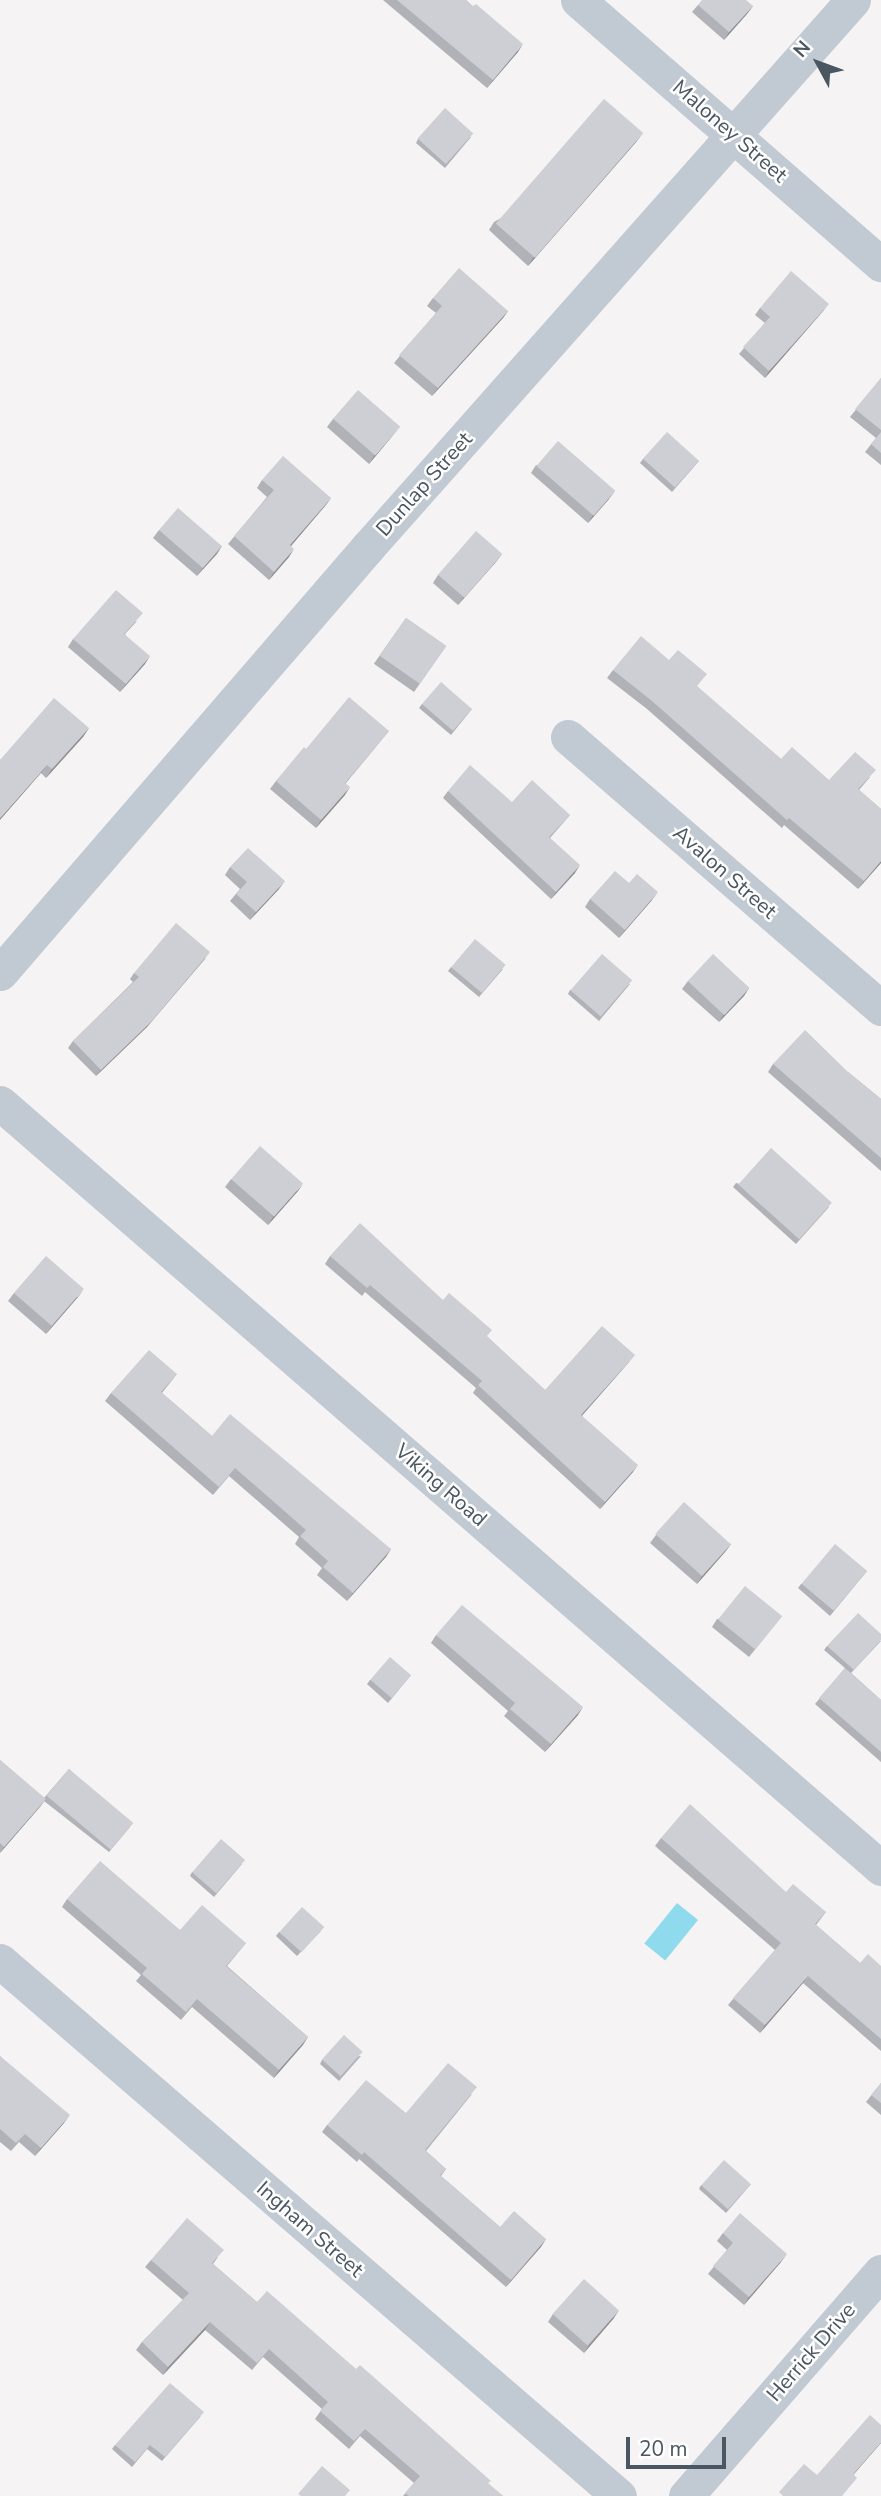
<!DOCTYPE html>
<html>
<head>
<meta charset="utf-8">
<style>
  body { margin:0 }
  #map { position:relative; width:881px; height:2496px; overflow:hidden; background:#f5f3f3; font-family:"Nunito Sans",sans-serif }
  div>[style] { position:absolute }
  [style*='--x'] { left:calc(var(--x)*1px); top:calc(var(--y)*1px); width:calc(var(--w)*1px); rotate:calc(var(--a)*1deg) }
  .water>* { inset:0; background:#90daee; transform-origin:0 0 }
  .street>* { height:35px; margin:-17.5px; padding:0 17.5px; transform-origin:17.5px; border-radius:17.5px; background:#c1cad2 }
  .wall>* { inset:0; background:#b0b2b7; transform-origin:0 0 }
  .shaded-wall>* { inset:0; background:#909195 }
  .building>* { inset:0; background:#cdcfd5; transform-origin:0 0 }
  span { translate:-50% -50%; white-space:nowrap; text-align:center; line-height:1.15; -webkit-text-stroke:5px #fff; paint-order:stroke }
  .street-label { font-size:21px; color:#4a5661 }
  .north { position:absolute; left:783px; top:28px; width:70px; height:70px; -webkit-text-stroke:5px #fff; paint-order:stroke; rotate:311deg; font-size:19px; font-weight:700; line-height:28px; text-align:center; color:#4a5661 }
  .north::after { content:''; display:block; margin:auto; width:24px; height:32px; background:#4a5661; clip-path:polygon(50% 0,100% 100%,50% 72%,0 100%) }
  .scale { position:absolute; left:626px; top:2437px; width:100px; height:32px; box-sizing:border-box; border:4px solid #4a5661; border-top:0; padding-left:9px; font-size:21px; line-height:24px; white-space:nowrap; color:#4a5661; -webkit-text-stroke:5px #fff; paint-order:stroke }
</style>
</head>
<body>
<div id="map">
  <div class="water">
    <div style="left:677px;top:1903px;width:27px;height:52px;rotate:39deg"></div>
  </div>
  <div class="street">
    <div style="--x:578;--y:0;--w:402;--a:41.1"></div>
    <div style="--x:568;--y:737;--w:414;--a:40.9"></div>
    <div style="--x:0;--y:973;--w:563;--a:-49.18"></div>
    <div style="--x:368;--y:547;--w:731;--a:-48.44"></div>
    <div style="--x:0;--y:1103;--w:1167;--a:40.97"></div>
    <div style="--x:0;--y:1961;--w:818;--a:40.84"></div>
    <div style="--x:686;--y:2496;--w:297;--a:-49"></div>
  </div>
  <div class="wall">
    <div style="clip-path:polygon(383px 0,466px 0,518px 52px,487px 88px)"></div>
    <div style="clip-path:polygon(698px 5px,753px 6px,747px 14px,724px 40px,692px 12px)"></div>
    <div style="clip-path:polygon(471px 137px,445px 168px,416px 143px,418px 139px)"></div>
    <div style="clip-path:polygon(637px 141px,528px 266px,489px 230px,494px 222px)"></div>
    <div style="clip-path:polygon(433px 298px,508px 311px,503px 318px,432px 396px,394px 363px,436px 313px,427px 306px)"></div>
    <div style="clip-path:polygon(760px 308px,824px 310px,765px 378px,739px 354px,765px 323px,755px 315px)"></div>
    <div style="clip-path:polygon(881px 378px,881px 465px,865px 452px,876px 438px,850px 417px)"></div>
    <div style="clip-path:polygon(333px 419px,394px 434px,369px 464px,327px 427px)"></div>
    <div style="clip-path:polygon(643px 459px,699px 461px,672px 492px,640px 463px)"></div>
    <div style="clip-path:polygon(536px 465px,609px 499px,588px 523px,531px 473px)"></div>
    <div style="clip-path:polygon(262px 480px,331px 498px,291px 546px,289px 557px,269px 580px,228px 544px,267px 497px,257px 488px)"></div>
    <div style="clip-path:polygon(159px 530px,222px 546px,197px 576px,153px 538px)"></div>
    <div style="clip-path:polygon(502px 554px,458px 605px,433px 583px,438px 575px)"></div>
    <div style="left:406px;top:618px;width:49px;height:56px;rotate:35deg"></div>
    <div style="clip-path:polygon(137px 621px,125px 634px,145px 664px,120px 692px,68px 647px,73px 639px)"></div>
    <div style="clip-path:polygon(613px 670px,697px 687px,781px 759px,829px 780px,870px 777px,859px 790px,881px 809px,881px 863px,858px 889px,784px 825px,782px 828px,647px 709px,607px 678px)"></div>
    <div style="clip-path:polygon(422px 704px,472px 709px,451px 735px,419px 708px)"></div>
    <div style="clip-path:polygon(89px 728px,83px 737px,46px 778px,41px 773px,0 760px)"></div>
    <div style="clip-path:polygon(389px 731px,346px 783px,345px 795px,316px 828px,270px 789px,276px 781px,306px 749px)"></div>
    <div style="clip-path:polygon(448px 791px,570px 815px,550px 838px,575px 873px,551px 899px,443px 798px)"></div>
    <div style="clip-path:polygon(230px 867px,279px 889px,250px 920px,230px 901px,240px 889px,225px 875px)"></div>
    <div style="clip-path:polygon(629px 883px,652px 900px,619px 938px,585px 907px,590px 899px)"></div>
    <div style="clip-path:polygon(206px 958px,147px 1027px,96px 1076px,68px 1048px,73px 1041px,133px 982px,130px 979px,134px 973px)"></div>
    <div style="clip-path:polygon(451px 967px,503px 969px,479px 997px,448px 971px)"></div>
    <div style="clip-path:polygon(688px 981px,749px 988px,744px 996px,719px 1022px,682px 989px)"></div>
    <div style="clip-path:polygon(630px 984px,599px 1021px,568px 994px,570px 990px)"></div>
    <div style="clip-path:polygon(773px 1064px,848px 1072px,881px 1099px,881px 1171px,768px 1072px)"></div>
    <div style="clip-path:polygon(231px 1179px,298px 1191px,268px 1225px,225px 1187px)"></div>
    <div style="clip-path:polygon(736px 1183px,829px 1207px,796px 1244px,733px 1187px)"></div>
    <div style="clip-path:polygon(330px 1256px,443px 1300px,487px 1337px,545px 1390px,629px 1362px,582px 1416px,633px 1472px,600px 1509px,473px 1393px,476px 1388px,365px 1292px,362px 1296px,325px 1264px)"></div>
    <div style="clip-path:polygon(14px 1293px,78px 1297px,46px 1334px,8px 1301px)"></div>
    <div style="clip-path:polygon(177px 1374px,162px 1393px,212px 1436px,391px 1549px,347px 1601px,317px 1575px,322px 1568px,295px 1544px,299px 1537px,229px 1476px,213px 1495px,105px 1401px,111px 1393px)"></div>
    <div style="clip-path:polygon(656px 1535px,731px 1544px,725px 1552px,697px 1584px,650px 1543px)"></div>
    <div style="clip-path:polygon(867px 1571px,830px 1616px,798px 1588px,801px 1584px)"></div>
    <div style="clip-path:polygon(782px 1616px,749px 1657px,712px 1627px,717px 1619px)"></div>
    <div style="clip-path:polygon(436px 1635px,578px 1715px,545px 1752px,504px 1716px,508px 1711px,431px 1643px)"></div>
    <div style="clip-path:polygon(881px 1641px,851px 1673px,881px 1700px,881px 1762px,815px 1704px,845px 1668px,824px 1650px,827px 1646px)"></div>
    <div style="clip-path:polygon(411px 1675px,388px 1703px,367px 1684px,370px 1680px)"></div>
    <div style="clip-path:polygon(0 1760px,44px 1798px,69px 1769px,130px 1827px,109px 1852px,44px 1801px,0 1853px)"></div>
    <div style="clip-path:polygon(661px 1838px,786px 1892px,826px 1912px,816px 1925px,860px 1963px,881px 1966px,881px 2051px,803px 1983px,760px 2033px,728px 2005px,775px 1950px,655px 1846px)"></div>
    <div style="clip-path:polygon(242px 1864px,214px 1897px,190px 1876px,192px 1872px)"></div>
    <div style="clip-path:polygon(67px 1899px,180px 1930px,246px 1943px,227px 1966px,308px 2037px,274px 2078px,192px 2007px,181px 2020px,136px 1981px,141px 1975px,62px 1907px)"></div>
    <div style="clip-path:polygon(321px 1931px,297px 1956px,276px 1936px,279px 1932px)"></div>
    <div style="clip-path:polygon(0 2056px,64px 2123px,35px 2156px,19px 2142px,11px 2151px,0 2142px)"></div>
    <div style="clip-path:polygon(361px 2056px,339px 2081px,320px 2064px,322px 2060px)"></div>
    <div style="clip-path:polygon(881px 2083px,881px 2115px,866px 2102px)"></div>
    <div style="clip-path:polygon(472px 2094px,426px 2151px,446px 2169px,441px 2176px,500px 2227px,546px 2239px,506px 2287px,359px 2159px,357px 2162px,322px 2132px,327px 2125px,406px 2113px)"></div>
    <div style="clip-path:polygon(751px 2184px,726px 2213px,699px 2189px,701px 2185px)"></div>
    <div style="clip-path:polygon(723px 2233px,781px 2262px,744px 2305px,708px 2274px,727px 2250px,717px 2241px)"></div>
    <div style="clip-path:polygon(218px 2257px,213px 2264px,257px 2302px,503px 2496px,403px 2496px,414px 2483px,360px 2436px,349px 2449px,315px 2419px,322px 2409px,263px 2357px,252px 2370px,205px 2330px,163px 2375px,136px 2350px,142px 2342px,183px 2300px,145px 2267px,151px 2260px)"></div>
    <div style="clip-path:polygon(553px 2314px,614px 2318px,584px 2353px,548px 2322px)"></div>
    <div style="clip-path:polygon(201px 2416px,162px 2461px,147px 2449px,132px 2467px,112px 2449px,115px 2445px)"></div>
  </div>
  <div class="shaded-wall">
    <div style="clip-path:polygon(753px 6px,747px 14px,724px 40px,729px 32px)"></div>
    <div style="clip-path:polygon(523px 44px,518px 52px,487px 88px,493px 80px)"></div>
    <div style="clip-path:polygon(643px 133px,637px 141px,528px 266px,533px 258px)"></div>
    <div style="clip-path:polygon(829px 304px,824px 310px,765px 378px,769px 371px)"></div>
    <div style="clip-path:polygon(508px 311px,503px 318px,432px 396px,438px 388px)"></div>
    <div style="clip-path:polygon(400px 427px,394px 434px,369px 464px,374px 456px)"></div>
    <div style="clip-path:polygon(615px 491px,609px 499px,588px 523px,593px 515px)"></div>
    <div style="clip-path:polygon(331px 498px,326px 505px,285px 553px,290px 545px)"></div>
    <div style="clip-path:polygon(222px 546px,217px 554px,197px 576px,203px 568px)"></div>
    <div style="clip-path:polygon(294px 549px,289px 557px,269px 580px,274px 572px)"></div>
    <div style="clip-path:polygon(502px 554px,496px 562px,458px 605px,464px 597px)"></div>
    <div style="clip-path:polygon(150px 656px,145px 664px,120px 692px,126px 684px)"></div>
    <div style="clip-path:polygon(89px 728px,83px 737px,46px 778px,52px 769px)"></div>
    <div style="clip-path:polygon(47px 765px,41px 773px,0 820px,0 818px)"></div>
    <div style="clip-path:polygon(350px 787px,345px 795px,316px 828px,321px 820px)"></div>
    <div style="clip-path:polygon(881px 861px,881px 863px,858px 889px,864px 881px)"></div>
    <div style="clip-path:polygon(580px 865px,575px 873px,551px 899px,556px 892px)"></div>
    <div style="clip-path:polygon(285px 881px,279px 889px,250px 920px,256px 912px)"></div>
    <div style="clip-path:polygon(658px 892px,652px 900px,619px 938px,625px 930px)"></div>
    <div style="clip-path:polygon(210px 952px,147px 1027px,96px 1076px,101px 1070px)"></div>
    <div style="clip-path:polygon(749px 988px,744px 996px,719px 1022px,724px 1014px)"></div>
    <div style="clip-path:polygon(303px 1184px,298px 1191px,268px 1225px,273px 1217px)"></div>
    <div style="clip-path:polygon(84px 1289px,78px 1297px,46px 1334px,52px 1326px)"></div>
    <div style="clip-path:polygon(635px 1355px,629px 1362px,576px 1422px,581px 1415px)"></div>
    <div style="clip-path:polygon(638px 1465px,633px 1472px,600px 1509px,605px 1502px)"></div>
    <div style="clip-path:polygon(731px 1544px,725px 1552px,697px 1584px,702px 1576px)"></div>
    <div style="clip-path:polygon(391px 1549px,386px 1557px,347px 1601px,353px 1593px)"></div>
    <div style="clip-path:polygon(583px 1707px,578px 1715px,545px 1752px,551px 1744px)"></div>
    <div style="clip-path:polygon(46px 1799px,40px 1807px,0 1853px,4px 1847px)"></div>
    <div style="clip-path:polygon(808px 1976px,803px 1983px,760px 2033px,765px 2025px)"></div>
    <div style="clip-path:polygon(308px 2037px,303px 2045px,274px 2078px,279px 2070px)"></div>
    <div style="clip-path:polygon(70px 2115px,64px 2123px,35px 2156px,41px 2148px)"></div>
    <div style="clip-path:polygon(546px 2239px,541px 2247px,506px 2287px,511px 2280px)"></div>
    <div style="clip-path:polygon(787px 2254px,781px 2262px,744px 2305px,749px 2297px)"></div>
    <div style="clip-path:polygon(619px 2310px,614px 2318px,584px 2353px,589px 2345px)"></div>
    <div style="clip-path:polygon(210px 2322px,205px 2330px,163px 2375px,168px 2367px)"></div>
    <div style="clip-path:polygon(881px 2442px,881px 2443px,848px 2481px,853px 2474px)"></div>
  </div>
  <div class="building">
    <div style="clip-path:polygon(397px 0,466px 0,473px 6px,476px 4px,523px 44px,493px 80px)"></div>
    <div style="clip-path:polygon(702px 0,746px 0,753px 6px,729px 32px,698px 5px)"></div>
    <div style="left:604px;top:99px;width:52px;height:165px;rotate:41deg"></div>
    <div style="left:445px;top:108px;width:38px;height:41px;rotate:42deg"></div>
    <div style="clip-path:polygon(459px 268px,508px 311px,438px 388px,399px 355px,442px 306px,433px 298px)"></div>
    <div style="clip-path:polygon(791px 271px,829px 304px,769px 371px,743px 347px,770px 317px,760px 308px)"></div>
    <div style="clip-path:polygon(881px 378px,881px 430px,855px 409px)"></div>
    <div style="left:358px;top:390px;width:56px;height:38px;rotate:41deg"></div>
    <div style="left:667px;top:432px;width:43px;height:36px;rotate:42deg"></div>
    <div style="clip-path:polygon(881px 432px,881px 453px,871px 444px)"></div>
    <div style="left:558px;top:441px;width:76px;height:33px;rotate:41deg"></div>
    <div style="clip-path:polygon(283px 456px,331px 498px,290px 545px,294px 549px,274px 572px,234px 536px,274px 490px,262px 480px)"></div>
    <div style="left:178px;top:508px;width:58px;height:29px;rotate:41deg"></div>
    <div style="left:476px;top:531px;width:35px;height:58px;rotate:41deg"></div>
    <div style="clip-path:polygon(116px 590px,143px 613px,124px 634px,150px 656px,126px 684px,73px 639px)"></div>
    <div style="left:406px;top:618px;width:49px;height:46px;rotate:35deg"></div>
    <div style="clip-path:polygon(641px 636px,669px 660px,678px 650px,707px 674px,697px 686px,781px 759px,792px 747px,829px 780px,855px 752px,876px 770px,858px 789px,881px 809px,881px 861px,864px 881px,789px 818px,787px 820px,652px 701px,613px 670px)"></div>
    <div style="left:441px;top:682px;width:41px;height:29px;rotate:41deg"></div>
    <div style="clip-path:polygon(349px 697px,389px 731px,345px 783px,350px 787px,321px 820px,276px 781px,304px 747px,306px 749px)"></div>
    <div style="clip-path:polygon(54px 698px,89px 728px,52px 769px,47px 765px,0 818px,0 760px)"></div>
    <div style="clip-path:polygon(470px 765px,512px 802px,532px 780px,570px 815px,549px 837px,580px 865px,556px 892px,448px 791px)"></div>
    <div style="clip-path:polygon(248px 848px,285px 881px,256px 912px,236px 894px,247px 882px,230px 867px)"></div>
    <div style="clip-path:polygon(615px 871px,629px 883px,637px 874px,658px 892px,625px 930px,590px 899px)"></div>
    <div style="clip-path:polygon(176px 923px,210px 952px,152px 1021px,101px 1070px,73px 1041px,139px 977px,134px 973px)"></div>
    <div style="left:475px;top:939px;width:40px;height:37px;rotate:40deg"></div>
    <div style="left:602px;top:954px;width:40px;height:48px;rotate:41deg"></div>
    <div style="left:713px;top:954px;width:50px;height:37px;rotate:43deg"></div>
    <div style="clip-path:polygon(805px 1030px,848px 1072px,881px 1099px,881px 1158px,773px 1064px)"></div>
    <div style="left:260px;top:1146px;width:57px;height:44px;rotate:41deg"></div>
    <div style="left:771px;top:1148px;width:82px;height:49px;rotate:42deg"></div>
    <div style="clip-path:polygon(360px 1223px,443px 1300px,449px 1293px,492px 1330px,487px 1336px,545px 1390px,602px 1326px,635px 1355px,581px 1415px,638px 1465px,605px 1502px,478px 1385px,482px 1381px,370px 1285px,367px 1288px,330px 1256px)"></div>
    <div style="left:46px;top:1256px;width:50px;height:49px;rotate:41deg"></div>
    <div style="clip-path:polygon(149px 1350px,177px 1374px,161px 1392px,212px 1436px,230px 1414px,391px 1549px,353px 1593px,323px 1567px,328px 1561px,300px 1536px,306px 1530px,235px 1468px,219px 1487px,111px 1393px)"></div>
    <div style="left:684px;top:1502px;width:63px;height:43px;rotate:42deg"></div>
    <div style="left:835px;top:1544px;width:42px;height:52px;rotate:40deg"></div>
    <div style="left:745px;top:1586px;width:48px;height:43px;rotate:39deg"></div>
    <div style="clip-path:polygon(462px 1605px,583px 1707px,551px 1744px,510px 1709px,515px 1703px,436px 1635px)"></div>
    <div style="clip-path:polygon(858px 1613px,881px 1634px,881px 1640px,854px 1670px,827px 1646px)"></div>
    <div style="left:390px;top:1657px;width:28px;height:30px;rotate:41deg"></div>
    <div style="clip-path:polygon(845px 1668px,881px 1700px,881px 1752px,819px 1698px)"></div>
    <div style="clip-path:polygon(0 1760px,46px 1799px,4px 1847px,0 1843px)"></div>
    <div style="left:69px;top:1769px;width:84px;height:35px;rotate:40deg"></div>
    <div style="clip-path:polygon(690px 1804px,786px 1892px,793px 1884px,826px 1912px,815px 1924px,860px 1963px,868px 1954px,881px 1966px,881px 2039px,808px 1976px,765px 2025px,733px 1998px,781px 1943px,661px 1838px)"></div>
    <div style="left:221px;top:1839px;width:32px;height:44px;rotate:41deg"></div>
    <div style="clip-path:polygon(100px 1861px,180px 1930px,202px 1905px,246px 1943px,226px 1966px,308px 2037px,279px 2070px,197px 1999px,186px 2012px,142px 1974px,147px 1968px,67px 1899px)"></div>
    <div style="left:302px;top:1907px;width:30px;height:34px;rotate:42deg"></div>
    <div style="left:344px;top:2035px;width:25px;height:33px;rotate:42deg"></div>
    <div style="clip-path:polygon(0 2056px,70px 2115px,41px 2148px,25px 2134px,16px 2143px,0 2129px)"></div>
    <div style="clip-path:polygon(448px 2063px,477px 2087px,425px 2150px,446px 2169px,440px 2175px,500px 2227px,514px 2211px,546px 2239px,511px 2280px,364px 2152px,362px 2155px,327px 2125px,366px 2080px,406px 2113px)"></div>
    <div style="clip-path:polygon(881px 2083px,881px 2103px,871px 2095px)"></div>
    <div style="left:724px;top:2160px;width:36px;height:34px;rotate:42deg"></div>
    <div style="clip-path:polygon(740px 2213px,787px 2254px,749px 2297px,713px 2266px,733px 2243px,723px 2233px)"></div>
    <div style="clip-path:polygon(187px 2218px,224px 2250px,212px 2263px,257px 2302px,267px 2291px,356px 2369px,360px 2365px,491px 2481px,488px 2483px,503px 2496px,409px 2496px,405px 2493px,420px 2476px,365px 2429px,354px 2441px,320px 2411px,328px 2402px,269px 2349px,257px 2363px,210px 2322px,168px 2367px,142px 2342px,189px 2293px,151px 2260px)"></div>
    <div style="left:584px;top:2279px;width:47px;height:47px;rotate:42deg"></div>
    <div style="clip-path:polygon(170px 2383px,204px 2412px,165px 2457px,150px 2445px,135px 2462px,115px 2445px)"></div>
    <div style="clip-path:polygon(870px 2415px,881px 2425px,881px 2442px,853px 2474px,857px 2478px,842px 2496px,783px 2496px,779px 2492px,804px 2464px,817px 2475px)"></div>
    <div style="clip-path:polygon(322px 2466px,350px 2490px,345px 2496px,301px 2496px,298px 2494px)"></div>
  </div>
  <div class="street-label">
    <span style="left:730px;top:131px;rotate:41deg">Maloney Street</span>
    <span style="left:424px;top:484px;rotate:-48deg">Dunlap Street</span>
    <span style="left:725px;top:872px;rotate:41deg">Avalon Street</span>
    <span style="left:441px;top:1485px;rotate:41deg">Viking Road</span>
    <span style="left:310px;top:2229px;rotate:41deg">Ingham Street</span>
    <span style="left:811px;top:2352px;rotate:-49deg">Herrick Drive</span>
  </div>
  <div class="north">N</div>
  <div class="scale">20 m</div>
</div>
</body>
</html>
